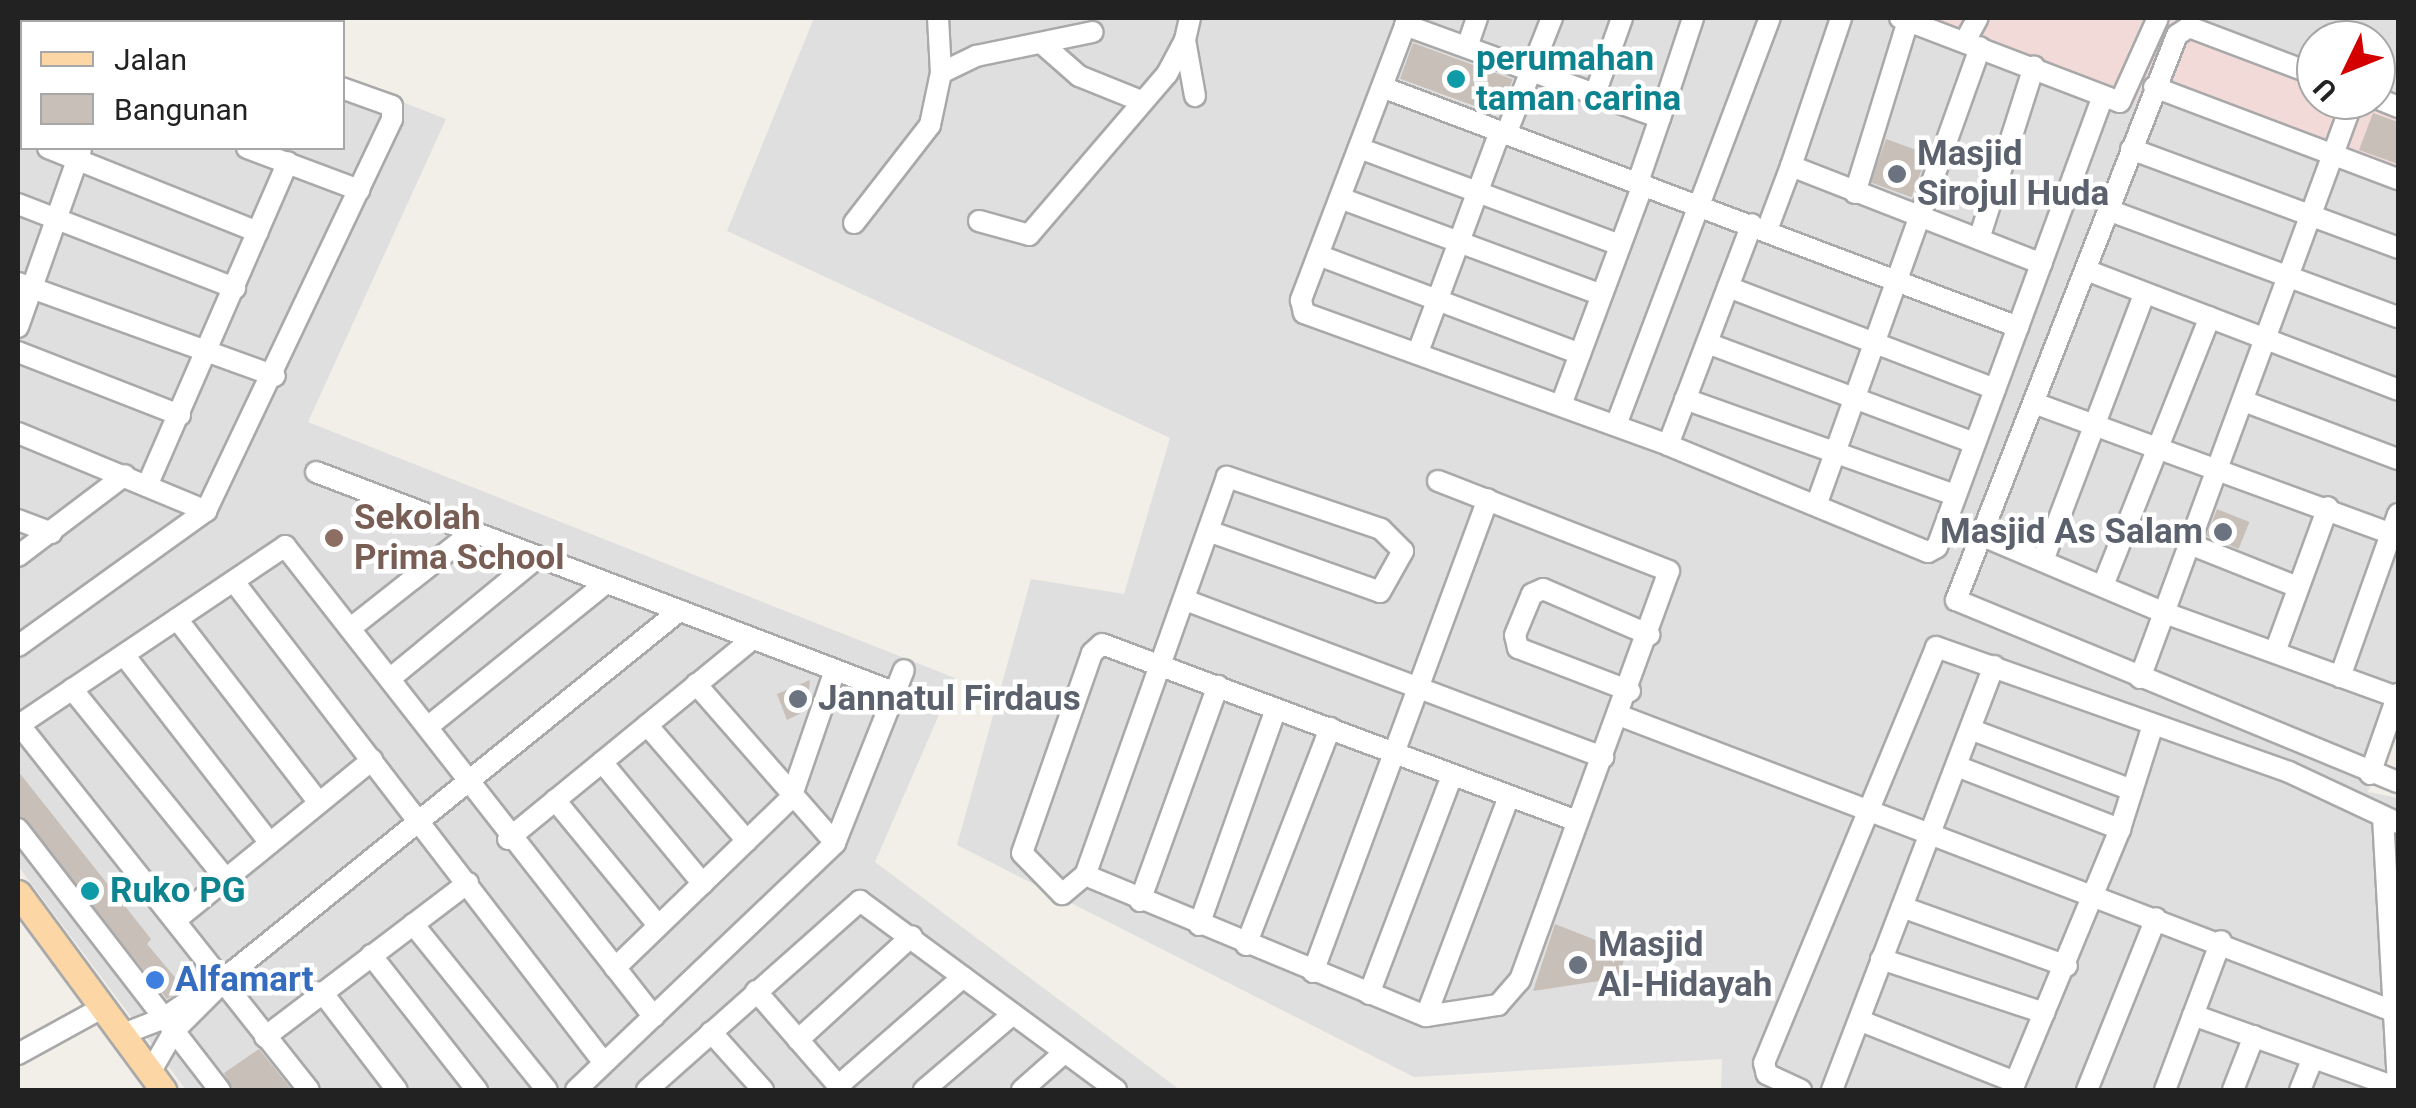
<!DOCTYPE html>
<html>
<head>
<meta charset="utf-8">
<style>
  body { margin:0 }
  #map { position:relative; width:2416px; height:1108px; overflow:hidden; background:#f2efe9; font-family:Roboto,sans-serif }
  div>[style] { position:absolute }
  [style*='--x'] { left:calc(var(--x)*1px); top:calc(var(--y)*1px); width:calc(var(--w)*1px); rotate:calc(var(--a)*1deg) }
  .residential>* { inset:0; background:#e0dfdf }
  .commercial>* { inset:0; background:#f2dad9 }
  .building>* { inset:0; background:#c7bfb8; transform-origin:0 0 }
  .roads { filter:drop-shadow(2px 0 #a9a9a9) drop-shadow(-2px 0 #a9a9a9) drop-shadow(0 2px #a9a9a9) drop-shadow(0 -2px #a9a9a9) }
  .minor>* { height:20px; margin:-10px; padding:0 10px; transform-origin:10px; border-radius:10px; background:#fff }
  .major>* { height:25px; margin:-12.5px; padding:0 12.5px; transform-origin:12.5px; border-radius:12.5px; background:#fcd6a4 }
  .dots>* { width:28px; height:28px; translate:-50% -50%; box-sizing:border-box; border:5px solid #fff; border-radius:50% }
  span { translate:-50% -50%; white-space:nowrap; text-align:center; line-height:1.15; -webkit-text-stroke:9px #fff; paint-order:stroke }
  .culture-label { font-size:35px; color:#0d838f; font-weight:700 }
  .left { translate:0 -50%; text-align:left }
  .worship-label { font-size:35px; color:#5b616d; font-weight:700 }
  .right { translate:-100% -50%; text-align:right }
  .education-label { font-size:35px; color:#785e54; font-weight:700 }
  .shop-label { font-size:35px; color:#366cbe; font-weight:700 }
  .frame { position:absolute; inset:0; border:20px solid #222; pointer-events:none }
  .legend { position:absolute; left:20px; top:20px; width:325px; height:130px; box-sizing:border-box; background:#fff; border:2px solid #a7a7a7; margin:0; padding:12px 18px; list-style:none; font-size:30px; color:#222 }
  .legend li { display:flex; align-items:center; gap:20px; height:50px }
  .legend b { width:50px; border:2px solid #a7a7a7 }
  .north { position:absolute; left:2296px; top:20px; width:100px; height:100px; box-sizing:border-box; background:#fff; border:2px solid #a7a7a7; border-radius:50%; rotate:227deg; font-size:28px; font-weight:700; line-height:40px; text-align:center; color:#222 }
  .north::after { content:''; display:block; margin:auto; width:35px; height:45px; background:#d40000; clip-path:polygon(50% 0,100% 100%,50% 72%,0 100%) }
</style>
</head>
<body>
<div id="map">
  <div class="residential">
    <div style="clip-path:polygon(18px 18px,193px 22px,22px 22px,22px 148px,342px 148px,343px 79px,446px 119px,308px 422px,955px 678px,875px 862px,1180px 1090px,186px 1090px,18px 866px)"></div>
    <div style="clip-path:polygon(814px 18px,2398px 18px,2398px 103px,2376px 95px,2376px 40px,2316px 40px,2316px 74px,2172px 21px,2398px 172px,2398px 718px,2368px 792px,2398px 798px,2398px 1090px,1721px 1090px,1722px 1059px,1414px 1077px,957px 845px,1031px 579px,1124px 594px,1170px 438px,727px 231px)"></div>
  </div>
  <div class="commercial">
    <div style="clip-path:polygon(1888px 18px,2161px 18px,2316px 74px,2316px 100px,2398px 103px,2398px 172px,2148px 76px,2131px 109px)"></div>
  </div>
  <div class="building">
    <div style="left:1413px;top:43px;width:106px;height:38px;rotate:20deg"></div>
    <div style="clip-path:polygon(2373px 113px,2398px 122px,2398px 164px,2359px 150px)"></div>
    <div style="left:1886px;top:139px;width:44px;height:46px;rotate:20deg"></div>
    <div style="left:2217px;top:509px;width:35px;height:29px;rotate:22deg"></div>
    <div style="clip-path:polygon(810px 680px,807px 710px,787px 720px,777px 694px)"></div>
    <div style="clip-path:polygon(18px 771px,151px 939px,147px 944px,184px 988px,167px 999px,18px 815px)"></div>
    <div style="clip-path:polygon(1555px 924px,1626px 952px,1619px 978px,1533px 991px)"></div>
    <div style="clip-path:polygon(259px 1049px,292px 1090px,233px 1090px,224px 1073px)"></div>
  </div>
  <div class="roads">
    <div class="minor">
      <div style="--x:138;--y:18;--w:16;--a:15"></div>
      <div style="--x:1190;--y:18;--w:23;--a:103"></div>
      <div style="--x:1185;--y:40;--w:57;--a:79.9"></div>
      <div style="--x:1408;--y:18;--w:302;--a:110.8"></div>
      <div style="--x:1301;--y:300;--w:13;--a:77"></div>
      <div style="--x:1304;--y:313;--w:387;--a:19.9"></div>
      <div style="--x:1668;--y:445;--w:281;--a:22.4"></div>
      <div style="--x:1928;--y:552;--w:10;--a:-29"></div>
      <div style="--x:1937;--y:547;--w:477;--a:-69.8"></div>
      <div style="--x:1900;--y:18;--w:235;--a:20.9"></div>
      <div style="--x:2120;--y:102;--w:92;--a:-65.7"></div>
      <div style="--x:1405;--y:25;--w:271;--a:20"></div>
      <div style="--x:1660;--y:118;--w:68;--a:109"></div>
      <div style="--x:1965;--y:41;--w:26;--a:-61"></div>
      <div style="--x:1046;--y:47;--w:44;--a:41.3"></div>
      <div style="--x:1079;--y:76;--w:67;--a:22"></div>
      <div style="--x:1467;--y:47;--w:31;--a:-71"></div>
      <div style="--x:18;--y:65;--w:4;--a:27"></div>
      <div style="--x:941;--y:73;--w:39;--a:-26"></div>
      <div style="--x:976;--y:56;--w:119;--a:-11.6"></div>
      <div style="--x:2316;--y:75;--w:136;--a:-159.3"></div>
      <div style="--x:2189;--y:27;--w:14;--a:146"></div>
      <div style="--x:2177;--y:35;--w:607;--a:111.36"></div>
      <div style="--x:1956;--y:600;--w:478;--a:22.4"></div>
      <div style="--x:1382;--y:87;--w:680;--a:20.67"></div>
      <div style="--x:2154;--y:87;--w:261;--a:20.7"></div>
      <div style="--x:1595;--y:94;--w:81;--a:-70.4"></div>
      <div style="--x:2376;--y:98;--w:24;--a:22"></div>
      <div style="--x:1660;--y:118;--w:105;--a:-71.7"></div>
      <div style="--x:1506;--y:134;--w:125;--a:-68.4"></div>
      <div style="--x:18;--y:135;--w:4;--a:27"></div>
      <div style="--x:48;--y:148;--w:226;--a:21.8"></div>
      <div style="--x:247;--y:148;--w:120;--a:20.6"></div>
      <div style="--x:1359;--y:148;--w:278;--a:20.4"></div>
      <div style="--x:2131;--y:149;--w:285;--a:20.3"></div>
      <div style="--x:1791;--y:166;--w:156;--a:-71.3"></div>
      <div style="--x:1855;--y:193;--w:180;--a:-72.9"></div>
      <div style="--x:1340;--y:198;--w:279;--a:20.3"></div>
      <div style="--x:18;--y:204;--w:233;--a:21.2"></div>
      <div style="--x:2108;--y:210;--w:309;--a:20.3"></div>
      <div style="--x:979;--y:221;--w:52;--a:15.6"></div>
      <div style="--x:1029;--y:235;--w:212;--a:-49.4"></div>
      <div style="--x:1167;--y:74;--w:38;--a:-62"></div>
      <div style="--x:854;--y:223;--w:124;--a:-52.2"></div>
      <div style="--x:930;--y:125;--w:53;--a:-78.1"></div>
      <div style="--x:941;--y:73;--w:55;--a:-93.1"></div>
      <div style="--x:1767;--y:230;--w:68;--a:-69.4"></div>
      <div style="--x:1791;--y:166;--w:269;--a:21.3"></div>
      <div style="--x:1979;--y:239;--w:181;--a:-72.3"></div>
      <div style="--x:1318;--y:255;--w:280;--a:20.7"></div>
      <div style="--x:2086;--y:270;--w:334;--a:21"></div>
      <div style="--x:18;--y:283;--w:273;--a:19.9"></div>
      <div style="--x:1728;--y:287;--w:286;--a:20.9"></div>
      <div style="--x:18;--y:327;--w:189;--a:-70.5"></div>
      <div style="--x:1707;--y:343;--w:285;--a:20.5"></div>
      <div style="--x:18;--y:352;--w:174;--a:21.3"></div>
      <div style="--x:1418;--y:352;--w:235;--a:-69.6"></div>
      <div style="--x:1685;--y:399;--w:287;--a:19.6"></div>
      <div style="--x:2246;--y:402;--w:162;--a:20.6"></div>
      <div style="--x:2034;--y:403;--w:388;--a:20.1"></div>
      <div style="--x:1561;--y:405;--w:236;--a:-69.6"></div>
      <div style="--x:1616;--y:425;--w:435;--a:-69.3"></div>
      <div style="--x:18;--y:433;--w:204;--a:22.5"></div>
      <div style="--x:206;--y:511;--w:434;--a:-64.6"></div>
      <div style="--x:392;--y:119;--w:13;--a:-90"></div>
      <div style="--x:392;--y:106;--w:53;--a:-160.2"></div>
      <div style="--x:1668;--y:445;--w:236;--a:-69.2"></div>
      <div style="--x:316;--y:472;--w:621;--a:20.86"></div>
      <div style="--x:147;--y:486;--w:353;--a:-66.5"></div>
      <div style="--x:1817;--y:503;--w:484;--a:-70.3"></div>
      <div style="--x:18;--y:520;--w:36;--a:21"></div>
      <div style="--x:1211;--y:532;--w:179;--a:19.5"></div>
      <div style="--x:1380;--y:592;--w:47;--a:-60.7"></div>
      <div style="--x:1403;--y:551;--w:31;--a:-135"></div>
      <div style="--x:1381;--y:529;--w:163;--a:-161.3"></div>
      <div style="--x:1227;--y:477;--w:423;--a:109.6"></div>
      <div style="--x:1085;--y:875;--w:369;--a:22.5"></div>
      <div style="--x:1426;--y:1016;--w:73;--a:-8.7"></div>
      <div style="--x:1498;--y:1005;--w:33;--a:-49"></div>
      <div style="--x:1520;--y:980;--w:435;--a:-70"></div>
      <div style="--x:1669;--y:571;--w:248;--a:-158.7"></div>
      <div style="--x:1985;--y:537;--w:195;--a:22.9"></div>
      <div style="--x:2165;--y:613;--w:247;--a:19.9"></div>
      <div style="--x:2192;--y:545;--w:111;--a:21.7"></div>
      <div style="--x:18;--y:556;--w:134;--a:-37.1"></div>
      <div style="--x:2044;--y:558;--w:281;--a:-69.2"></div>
      <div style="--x:235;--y:583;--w:605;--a:52.45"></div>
      <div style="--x:2104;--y:583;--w:286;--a:-68.3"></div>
      <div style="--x:1185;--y:600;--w:447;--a:20.6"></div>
      <div style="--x:177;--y:619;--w:232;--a:52.3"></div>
      <div style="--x:352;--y:627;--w:152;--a:-38.3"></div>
      <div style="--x:18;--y:646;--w:231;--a:-35.7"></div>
      <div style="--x:2275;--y:652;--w:154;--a:-69.9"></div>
      <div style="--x:124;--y:655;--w:238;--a:52.2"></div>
      <div style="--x:392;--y:677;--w:188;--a:-39.4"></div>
      <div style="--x:2340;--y:677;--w:173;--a:-70.4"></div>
      <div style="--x:2140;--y:678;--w:616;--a:-69.77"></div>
      <div style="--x:696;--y:684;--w:211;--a:48.8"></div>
      <div style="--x:72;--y:689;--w:245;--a:51"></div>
      <div style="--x:1630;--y:691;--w:120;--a:-159"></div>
      <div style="--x:1518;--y:648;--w:13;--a:-103"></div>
      <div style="--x:1515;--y:635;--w:44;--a:-67.5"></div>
      <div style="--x:1532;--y:594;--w:12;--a:-24"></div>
      <div style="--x:1543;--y:589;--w:116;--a:23.3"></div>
      <div style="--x:1621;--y:716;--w:832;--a:20.92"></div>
      <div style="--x:18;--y:723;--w:468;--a:51.6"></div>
      <div style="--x:19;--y:725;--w:321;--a:-33.9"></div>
      <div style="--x:285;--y:546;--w:598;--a:51.92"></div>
      <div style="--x:430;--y:725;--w:225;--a:-38.9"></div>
      <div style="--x:647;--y:725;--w:153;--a:49.2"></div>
      <div style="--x:1975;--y:731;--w:168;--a:20.6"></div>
      <div style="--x:602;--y:762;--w:158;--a:50.4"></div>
      <div style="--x:1959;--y:767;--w:173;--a:21.1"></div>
      <div style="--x:2370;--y:774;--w:85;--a:-70.7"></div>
      <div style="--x:555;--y:800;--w:163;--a:50.5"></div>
      <div style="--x:2383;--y:817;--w:269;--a:86.8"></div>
      <div style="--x:18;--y:829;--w:330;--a:52.3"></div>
      <div style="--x:508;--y:839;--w:315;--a:-39.3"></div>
      <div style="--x:1085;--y:875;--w:30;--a:140"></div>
      <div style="--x:1062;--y:894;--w:57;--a:-134.3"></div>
      <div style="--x:1022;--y:853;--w:212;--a:-70.7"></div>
      <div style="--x:1092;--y:653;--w:13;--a:-42"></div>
      <div style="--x:1102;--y:644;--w:507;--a:20.44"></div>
      <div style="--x:1140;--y:901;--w:229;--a:-70.1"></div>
      <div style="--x:1902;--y:907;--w:175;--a:19.7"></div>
      <div style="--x:177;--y:919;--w:252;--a:-39.2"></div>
      <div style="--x:413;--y:924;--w:213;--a:51.1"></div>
      <div style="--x:1199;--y:925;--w:229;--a:-70.4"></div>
      <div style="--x:1246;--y:945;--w:233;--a:-68.8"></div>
      <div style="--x:371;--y:955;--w:172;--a:51.9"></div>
      <div style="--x:1881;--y:959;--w:172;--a:18.3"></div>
      <div style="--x:615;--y:968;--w:245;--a:-44"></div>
      <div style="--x:791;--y:798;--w:135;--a:-71"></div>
      <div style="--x:236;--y:969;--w:570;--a:-38.94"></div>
      <div style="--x:1313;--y:972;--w:504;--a:-69.7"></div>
      <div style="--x:756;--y:991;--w:131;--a:49"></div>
      <div style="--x:322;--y:992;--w:123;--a:52.6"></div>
      <div style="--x:1369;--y:994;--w:233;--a:-69.2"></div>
      <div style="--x:2193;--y:1015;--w:218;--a:19.6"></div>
      <div style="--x:1426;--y:1016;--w:235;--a:-69.3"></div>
      <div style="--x:1861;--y:1021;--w:166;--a:21.6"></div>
      <div style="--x:711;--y:1032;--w:78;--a:48.1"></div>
      <div style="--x:123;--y:1034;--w:42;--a:-21"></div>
      <div style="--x:162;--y:1019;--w:89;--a:-34"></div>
      <div style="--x:236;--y:969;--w:88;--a:135"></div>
      <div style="--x:174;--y:1031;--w:46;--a:119.9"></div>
      <div style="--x:265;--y:1037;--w:255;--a:-37.2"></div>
      <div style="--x:798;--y:1040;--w:154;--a:-42.4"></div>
      <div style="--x:18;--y:1054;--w:94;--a:-28.8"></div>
      <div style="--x:838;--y:1086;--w:166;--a:-41.1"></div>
      <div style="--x:576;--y:1090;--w:358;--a:-43.6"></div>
      <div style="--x:835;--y:843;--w:186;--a:-68.3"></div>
      <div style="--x:647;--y:1090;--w:285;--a:-41.6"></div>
      <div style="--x:860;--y:901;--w:318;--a:36.4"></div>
      <div style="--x:924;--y:1090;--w:117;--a:-40.5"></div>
      <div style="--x:1022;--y:1090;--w:57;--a:-41.5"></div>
      <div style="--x:1801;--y:1090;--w:38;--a:-155"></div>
      <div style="--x:1767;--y:1074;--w:11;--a:-105"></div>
      <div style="--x:1764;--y:1063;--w:450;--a:-67.5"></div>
      <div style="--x:1936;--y:647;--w:374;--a:19.5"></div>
      <div style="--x:2289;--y:772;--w:120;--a:25.1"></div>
      <div style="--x:1832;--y:1090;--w:454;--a:-69.1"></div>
      <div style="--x:2012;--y:1090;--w:282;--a:-67.5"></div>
      <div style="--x:2120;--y:829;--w:109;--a:-72.4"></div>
      <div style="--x:2087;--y:1090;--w:185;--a:-68.1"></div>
      <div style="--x:2165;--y:1090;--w:159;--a:-69.4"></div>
      <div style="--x:2233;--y:1090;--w:58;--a:-68.7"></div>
      <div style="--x:2300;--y:1090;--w:32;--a:-68"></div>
    </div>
    <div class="major">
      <div style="--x:18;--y:893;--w:245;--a:53.6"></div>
    </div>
  </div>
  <div class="dots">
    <div style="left:1456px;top:79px;background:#0f9aa8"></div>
    <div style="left:1897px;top:174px;background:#6b7280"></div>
    <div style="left:2223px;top:532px;background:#6b7280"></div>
    <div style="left:334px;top:538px;background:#8d6e63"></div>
    <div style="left:798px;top:699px;background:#6b7280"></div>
    <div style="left:90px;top:891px;background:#0f9aa8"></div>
    <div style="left:1578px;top:965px;background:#6b7280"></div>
    <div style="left:155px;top:980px;background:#3f7fe0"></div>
  </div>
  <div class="culture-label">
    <span class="left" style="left:1476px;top:79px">perumahan<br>taman carina</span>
    <span class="left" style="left:110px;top:891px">Ruko PG</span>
  </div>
  <div class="worship-label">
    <span class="left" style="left:1917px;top:174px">Masjid<br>Sirojul Huda</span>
    <span class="right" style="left:2203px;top:532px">Masjid As Salam</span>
    <span class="left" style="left:818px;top:699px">Jannatul Firdaus</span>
    <span class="left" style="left:1598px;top:965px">Masjid<br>Al-Hidayah</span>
  </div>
  <div class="education-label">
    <span class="left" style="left:354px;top:538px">Sekolah<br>Prima School</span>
  </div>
  <div class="shop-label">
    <span class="left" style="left:175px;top:980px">Alfamart</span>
  </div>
  <div class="frame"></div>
  <ul class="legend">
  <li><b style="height:12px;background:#fcd6a4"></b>Jalan</li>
  <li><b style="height:28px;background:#c7bfb8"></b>Bangunan</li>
  </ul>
  <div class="north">U</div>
</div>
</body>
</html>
